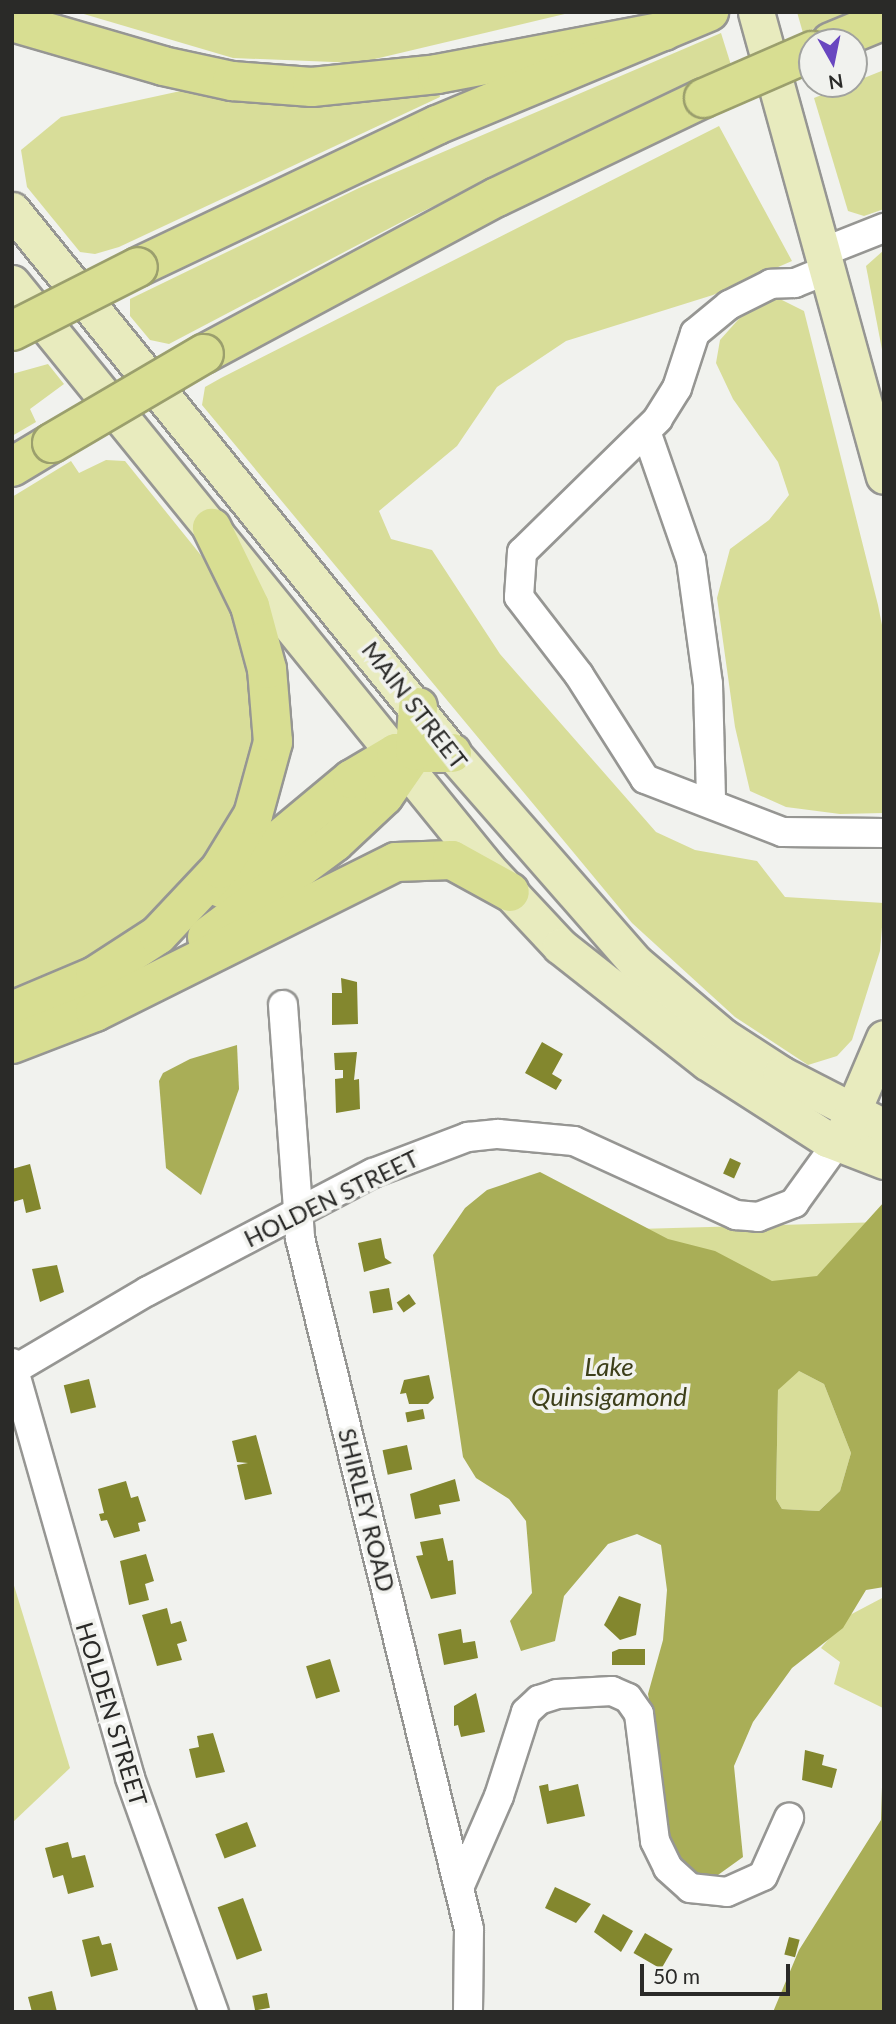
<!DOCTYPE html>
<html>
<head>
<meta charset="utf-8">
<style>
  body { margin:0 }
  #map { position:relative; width:896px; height:2024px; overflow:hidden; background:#f1f2ee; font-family:Lato,sans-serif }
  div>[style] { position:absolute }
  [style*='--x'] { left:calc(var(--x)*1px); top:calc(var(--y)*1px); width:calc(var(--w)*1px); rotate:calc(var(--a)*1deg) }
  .green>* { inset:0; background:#d8dd99 }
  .water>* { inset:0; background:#a9ae57 }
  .building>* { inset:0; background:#83872e; transform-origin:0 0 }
  .roads { filter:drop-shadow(2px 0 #969693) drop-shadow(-2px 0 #969693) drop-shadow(0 2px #969693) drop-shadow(0 -2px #969693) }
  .minor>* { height:28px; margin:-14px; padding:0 14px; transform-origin:14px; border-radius:14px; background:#fff }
  .major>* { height:35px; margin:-17.5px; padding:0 17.5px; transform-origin:17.5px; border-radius:17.5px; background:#e8ebbe }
  .highway>* { height:38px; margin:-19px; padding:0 19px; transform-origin:19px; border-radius:19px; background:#d8de92 }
  .bridges { filter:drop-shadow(2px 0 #9b9f6d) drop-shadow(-2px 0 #9b9f6d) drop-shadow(0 2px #9b9f6d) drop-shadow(0 -2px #9b9f6d) }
  .highway-bridge>* { height:38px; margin:-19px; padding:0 19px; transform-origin:19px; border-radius:19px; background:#d8de92 }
  span { translate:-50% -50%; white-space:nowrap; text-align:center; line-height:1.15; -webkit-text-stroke:7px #f1f2ee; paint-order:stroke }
  .street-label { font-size:24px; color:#2a2a28 }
  .water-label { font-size:26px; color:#3d3f1a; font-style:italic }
  .frame { position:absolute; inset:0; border:14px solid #2a2a28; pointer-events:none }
  .north { position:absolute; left:798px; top:28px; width:70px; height:70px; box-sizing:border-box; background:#f1f2ee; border:2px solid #a1a29f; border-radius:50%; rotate:171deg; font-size:19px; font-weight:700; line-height:28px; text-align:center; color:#2a2a28 }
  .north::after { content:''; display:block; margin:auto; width:24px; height:32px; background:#6947c0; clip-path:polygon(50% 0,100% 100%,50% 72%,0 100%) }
  .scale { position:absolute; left:640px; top:1964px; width:150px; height:32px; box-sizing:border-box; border:4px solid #2a2a28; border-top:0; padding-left:9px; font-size:21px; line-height:24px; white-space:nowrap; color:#2a2a28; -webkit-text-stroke:5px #f1f2ee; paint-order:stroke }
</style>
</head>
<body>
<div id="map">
  <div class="green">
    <div style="clip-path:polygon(77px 12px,573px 12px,358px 63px,233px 58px)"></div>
    <div style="clip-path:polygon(797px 12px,855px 12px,803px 33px)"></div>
    <div style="clip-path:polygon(721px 33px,731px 65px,411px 217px,169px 344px,150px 340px,130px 316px,130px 299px,359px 188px)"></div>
    <div style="clip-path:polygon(884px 70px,884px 209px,864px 216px,848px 211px,814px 98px)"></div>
    <div style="clip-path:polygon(199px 87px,439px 91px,440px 97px,119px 247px,95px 254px,80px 252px,27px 187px,21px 150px,61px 117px)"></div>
    <div style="clip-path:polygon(719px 126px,792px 261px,713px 295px,566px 341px,497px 387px,457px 446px,379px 511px,391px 539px,432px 550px,500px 654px,656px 832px,695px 850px,757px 861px,785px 897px,884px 903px,880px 951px,852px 1040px,837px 1056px,808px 1065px,735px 1017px,632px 923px,202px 405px,205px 387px,221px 378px)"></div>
    <div style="clip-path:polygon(884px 250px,884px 360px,866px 266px)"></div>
    <div style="clip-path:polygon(778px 298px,804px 311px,878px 605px,884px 635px,884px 813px,840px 814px,786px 807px,750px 791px,735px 727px,717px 598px,730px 549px,769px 520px,789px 495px,778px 462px,733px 399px,716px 363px,720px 340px,745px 312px)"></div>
    <div style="clip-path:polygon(48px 364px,64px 384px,30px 409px,36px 422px,12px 436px,12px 374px)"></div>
    <div style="clip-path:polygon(106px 460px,125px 461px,208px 564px,228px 597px,246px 640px,262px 742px,247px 808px,152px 931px,12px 1001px,12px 497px,71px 461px,79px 473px)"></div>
    <div style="clip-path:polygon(884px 1222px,884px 1286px,787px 1296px,601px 1230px)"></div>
    <div style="clip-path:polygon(799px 1371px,824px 1384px,851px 1453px,840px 1491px,819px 1511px,782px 1509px,776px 1499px,778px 1390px,789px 1374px)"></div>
    <div style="clip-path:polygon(12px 1579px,70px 1768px,12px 1823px)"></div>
    <div style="clip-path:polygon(884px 1597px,884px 1707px,883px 1708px,834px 1684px,840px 1662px,821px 1648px,848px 1616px)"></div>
  </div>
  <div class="water">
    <div style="clip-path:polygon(237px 1045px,239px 1089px,201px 1195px,166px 1168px,159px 1081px,163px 1073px,190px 1059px)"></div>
    <div style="clip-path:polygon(evenodd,540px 1172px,668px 1239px,715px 1251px,772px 1281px,817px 1276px,884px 1202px,884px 1587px,866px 1590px,843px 1628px,792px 1668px,753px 1722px,734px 1766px,743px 1857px,711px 1880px,702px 1881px,675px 1864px,659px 1806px,662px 1773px,648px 1694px,663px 1640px,667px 1590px,661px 1545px,637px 1534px,608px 1544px,564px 1596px,555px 1641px,521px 1651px,510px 1621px,532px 1593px,526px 1521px,509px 1499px,476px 1478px,463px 1457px,433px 1255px,465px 1208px,487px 1190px,540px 1172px,799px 1371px,824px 1384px,851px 1453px,840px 1491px,819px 1511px,782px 1509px,776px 1499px,778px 1390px,799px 1371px)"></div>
    <div style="clip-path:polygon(884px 1721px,884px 2012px,773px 2012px,799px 1950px,881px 1820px)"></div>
  </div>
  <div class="building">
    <div style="clip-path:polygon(341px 978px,357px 982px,358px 1024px,332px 1025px,332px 993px,342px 993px)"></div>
    <div style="clip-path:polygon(542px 1042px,563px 1054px,552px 1074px,562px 1080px,556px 1090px,525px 1073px)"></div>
    <div style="clip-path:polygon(357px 1052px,354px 1080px,359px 1079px,360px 1109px,336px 1113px,335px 1079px,343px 1078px,343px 1070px,335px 1070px,334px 1053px)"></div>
    <div style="left:730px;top:1158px;width:12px;height:17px;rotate:24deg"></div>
    <div style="clip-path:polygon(30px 1164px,41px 1209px,26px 1213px,23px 1199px,13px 1202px,12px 1169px)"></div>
    <div style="clip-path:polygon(381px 1238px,385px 1258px,392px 1263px,364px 1272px,358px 1243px)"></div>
    <div style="clip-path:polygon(57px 1265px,64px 1292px,40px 1302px,32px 1269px)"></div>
    <div style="left:389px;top:1288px;width:22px;height:20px;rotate:80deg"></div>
    <div style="left:409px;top:1294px;width:12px;height:15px;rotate:55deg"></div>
    <div style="clip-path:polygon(429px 1375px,434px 1398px,428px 1404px,409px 1404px,406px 1393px,400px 1394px,404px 1380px)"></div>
    <div style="left:89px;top:1379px;width:29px;height:26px;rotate:76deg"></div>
    <div style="left:423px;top:1409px;width:10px;height:18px;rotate:79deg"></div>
    <div style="clip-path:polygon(256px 1435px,272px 1494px,245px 1500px,237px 1465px,248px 1463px,237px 1462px,232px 1441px)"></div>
    <div style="left:407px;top:1445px;width:25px;height:25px;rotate:78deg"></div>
    <div style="clip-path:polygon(455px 1479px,460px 1501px,439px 1505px,441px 1514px,415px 1519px,410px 1494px)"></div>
    <div style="clip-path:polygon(126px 1481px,131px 1498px,138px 1496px,146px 1521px,138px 1523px,140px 1531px,114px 1538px,107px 1520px,101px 1521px,99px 1514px,104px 1513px,98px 1489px)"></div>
    <div style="clip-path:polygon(443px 1538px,448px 1561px,453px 1560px,456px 1594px,431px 1599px,416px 1556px,423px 1555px,420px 1542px)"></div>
    <div style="clip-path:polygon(146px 1554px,154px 1581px,145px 1584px,149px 1600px,129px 1605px,120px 1561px)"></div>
    <div style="clip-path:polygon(619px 1596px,641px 1604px,636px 1635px,620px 1640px,604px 1625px)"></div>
    <div style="clip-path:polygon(167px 1608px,171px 1624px,181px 1621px,187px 1641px,177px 1644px,182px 1660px,157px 1666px,142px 1615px)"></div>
    <div style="clip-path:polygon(461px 1629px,463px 1643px,475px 1641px,478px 1658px,444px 1665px,438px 1634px)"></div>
    <div style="clip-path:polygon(619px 1649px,645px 1649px,645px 1665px,612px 1665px,612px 1652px)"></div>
    <div style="left:330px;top:1659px;width:34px;height:25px;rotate:73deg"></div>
    <div style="clip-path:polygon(476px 1693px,485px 1732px,461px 1737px,458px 1725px,454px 1726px,454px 1706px)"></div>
    <div style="clip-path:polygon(213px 1733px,225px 1772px,196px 1778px,189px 1749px,199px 1747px,197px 1736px)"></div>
    <div style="clip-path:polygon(805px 1750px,824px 1755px,822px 1765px,837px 1769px,832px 1788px,802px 1780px)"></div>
    <div style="clip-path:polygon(548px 1784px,549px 1791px,578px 1784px,585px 1816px,547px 1824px,539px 1786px)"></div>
    <div style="left:247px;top:1822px;width:26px;height:34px;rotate:69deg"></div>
    <div style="clip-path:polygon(68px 1842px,72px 1858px,85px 1855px,94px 1887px,68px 1894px,63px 1875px,53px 1878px,45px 1848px)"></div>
    <div style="clip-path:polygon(555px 1887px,591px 1904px,576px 1923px,545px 1908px)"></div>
    <div style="left:243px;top:1898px;width:56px;height:27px;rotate:70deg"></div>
    <div style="clip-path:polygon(603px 1914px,633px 1931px,621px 1952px,594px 1932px)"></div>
    <div style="left:645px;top:1933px;width:32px;height:23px;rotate:30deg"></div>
    <div style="clip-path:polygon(99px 1936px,102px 1945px,111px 1943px,118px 1970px,91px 1977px,82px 1940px)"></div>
    <div style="left:789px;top:1937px;width:11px;height:18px;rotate:15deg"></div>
    <div style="clip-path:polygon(52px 1991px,57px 2012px,32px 2012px,28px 1997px)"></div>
    <div style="left:267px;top:1993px;width:15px;height:15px;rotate:79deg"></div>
  </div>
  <div class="roads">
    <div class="minor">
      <div style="--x:823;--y:252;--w:66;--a:-21.5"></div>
      <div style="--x:827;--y:270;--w:35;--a:158"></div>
      <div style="--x:795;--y:283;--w:24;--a:178"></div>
      <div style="--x:771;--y:284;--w:47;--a:153.4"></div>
      <div style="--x:729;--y:305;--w:44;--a:140.5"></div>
      <div style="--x:695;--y:333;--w:58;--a:108.1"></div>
      <div style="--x:677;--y:388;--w:36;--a:122"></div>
      <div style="--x:658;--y:419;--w:190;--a:135.6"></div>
      <div style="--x:522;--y:552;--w:45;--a:93.8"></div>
      <div style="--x:519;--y:597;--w:98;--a:52.4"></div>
      <div style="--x:579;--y:675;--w:123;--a:57.6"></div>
      <div style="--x:645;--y:779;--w:147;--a:21.1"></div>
      <div style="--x:782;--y:832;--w:102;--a:0.6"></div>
      <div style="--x:646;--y:431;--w:137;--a:70.8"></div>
      <div style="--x:691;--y:560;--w:125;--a:82.2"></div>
      <div style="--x:708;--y:684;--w:118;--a:88.5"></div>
      <div style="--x:283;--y:1005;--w:234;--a:85.8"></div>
      <div style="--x:300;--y:1238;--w:711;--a:76.26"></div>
      <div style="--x:469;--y:1929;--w:83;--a:90.7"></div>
      <div style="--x:12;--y:1363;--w:431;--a:74.1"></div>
      <div style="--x:130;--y:1778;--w:249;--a:70.3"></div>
      <div style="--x:12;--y:1371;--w:158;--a:-30.5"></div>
      <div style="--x:148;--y:1291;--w:254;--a:-27.7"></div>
      <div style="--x:373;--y:1173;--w:102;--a:-20.8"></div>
      <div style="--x:468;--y:1137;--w:30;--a:-6"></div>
      <div style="--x:498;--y:1134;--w:76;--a:5.3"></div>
      <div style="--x:574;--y:1141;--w:178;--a:24.6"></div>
      <div style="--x:736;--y:1215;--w:22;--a:5"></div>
      <div style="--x:758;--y:1217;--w:39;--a:-21"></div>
      <div style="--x:794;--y:1203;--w:75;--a:-54.2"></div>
      <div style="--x:459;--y:1888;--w:100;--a:-66.5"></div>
      <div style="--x:499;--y:1796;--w:88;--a:-72.2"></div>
      <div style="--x:526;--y:1712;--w:18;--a:-43"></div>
      <div style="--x:539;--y:1700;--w:19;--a:-18"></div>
      <div style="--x:557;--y:1694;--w:55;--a:-3.1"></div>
      <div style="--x:612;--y:1691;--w:17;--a:24"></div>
      <div style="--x:628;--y:1698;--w:19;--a:55"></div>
      <div style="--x:639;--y:1714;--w:128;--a:82.8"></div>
      <div style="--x:655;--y:1841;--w:30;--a:64"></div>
      <div style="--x:668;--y:1868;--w:30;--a:42"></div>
      <div style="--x:690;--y:1888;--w:37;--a:6"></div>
      <div style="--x:727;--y:1892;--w:39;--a:-24"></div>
      <div style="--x:763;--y:1876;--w:64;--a:-65.9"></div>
    </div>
    <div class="major">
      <div style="--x:756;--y:12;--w:481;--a:74.6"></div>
      <div style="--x:12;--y:210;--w:699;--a:50.98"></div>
      <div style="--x:452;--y:753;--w:279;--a:48.8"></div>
      <div style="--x:636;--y:963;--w:115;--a:40.1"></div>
      <div style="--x:724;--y:1037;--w:68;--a:33"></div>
      <div style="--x:781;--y:1074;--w:116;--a:27.2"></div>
      <div style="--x:12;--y:283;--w:755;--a:50.91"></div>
      <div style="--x:488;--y:869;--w:105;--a:46.9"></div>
      <div style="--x:560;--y:946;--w:187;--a:38.3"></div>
      <div style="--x:707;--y:1062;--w:143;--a:32.7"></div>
      <div style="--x:827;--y:1139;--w:61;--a:21.1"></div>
      <div style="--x:843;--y:1134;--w:104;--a:-66.9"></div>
    </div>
    <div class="highway">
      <div style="--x:12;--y:22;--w:157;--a:16.2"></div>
      <div style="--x:163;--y:66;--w:71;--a:12.3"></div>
      <div style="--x:232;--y:81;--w:80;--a:4.3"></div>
      <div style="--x:312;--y:87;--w:126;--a:-5.9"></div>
      <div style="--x:437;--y:74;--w:231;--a:-10.7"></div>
      <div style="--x:831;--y:42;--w:57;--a:-22.5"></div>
      <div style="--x:138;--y:267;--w:331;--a:-25.4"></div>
      <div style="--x:437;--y:125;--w:295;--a:-22.6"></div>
      <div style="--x:204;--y:354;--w:332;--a:-28.2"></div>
      <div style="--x:497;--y:197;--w:229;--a:-25.6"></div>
      <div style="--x:12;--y:467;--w:47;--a:-31"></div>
      <div style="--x:221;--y:888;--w:170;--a:-39.8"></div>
      <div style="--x:352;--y:779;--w:51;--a:-30.6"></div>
      <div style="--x:396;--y:753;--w:56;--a:0"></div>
      <div style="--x:207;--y:937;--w:159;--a:-36.6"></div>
      <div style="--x:335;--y:842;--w:67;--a:-43.2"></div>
      <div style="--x:384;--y:796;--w:55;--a:-55.4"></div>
      <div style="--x:415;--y:751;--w:44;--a:-86.1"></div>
      <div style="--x:12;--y:1011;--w:90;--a:-22.9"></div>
      <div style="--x:95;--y:976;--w:75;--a:-33.1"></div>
      <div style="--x:158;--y:935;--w:91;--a:-46.8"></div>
      <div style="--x:220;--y:869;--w:63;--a:-58.6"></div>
      <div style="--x:253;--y:815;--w:76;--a:-74.7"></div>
      <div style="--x:273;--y:742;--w:73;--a:-94.7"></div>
      <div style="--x:267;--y:669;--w:65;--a:-105.1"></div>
      <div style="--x:250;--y:606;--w:87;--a:-116"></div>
      <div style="--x:12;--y:1044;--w:89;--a:-21.1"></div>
      <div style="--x:95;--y:1012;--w:336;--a:-26.5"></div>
      <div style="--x:396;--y:862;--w:56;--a:-2"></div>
      <div style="--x:452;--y:860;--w:66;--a:28.9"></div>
    </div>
  </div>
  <div class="bridges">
    <div class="highway-bridge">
      <div style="--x:704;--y:98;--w:118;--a:-23.5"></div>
      <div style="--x:12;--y:331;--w:141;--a:-26.9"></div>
      <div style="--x:52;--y:443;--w:176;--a:-30.4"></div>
    </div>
  </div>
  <div class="street-label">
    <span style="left:415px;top:705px;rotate:52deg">MAIN STREET</span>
    <span style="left:331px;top:1198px;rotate:-26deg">HOLDEN STREET</span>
    <span style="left:367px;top:1510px;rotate:76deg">SHIRLEY ROAD</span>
    <span style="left:112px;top:1714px;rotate:73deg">HOLDEN STREET</span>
  </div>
  <div class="water-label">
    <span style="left:609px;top:1382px">Lake<br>Quinsigamond</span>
  </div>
  <div class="frame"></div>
  <div class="north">N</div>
  <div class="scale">50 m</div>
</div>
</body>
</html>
